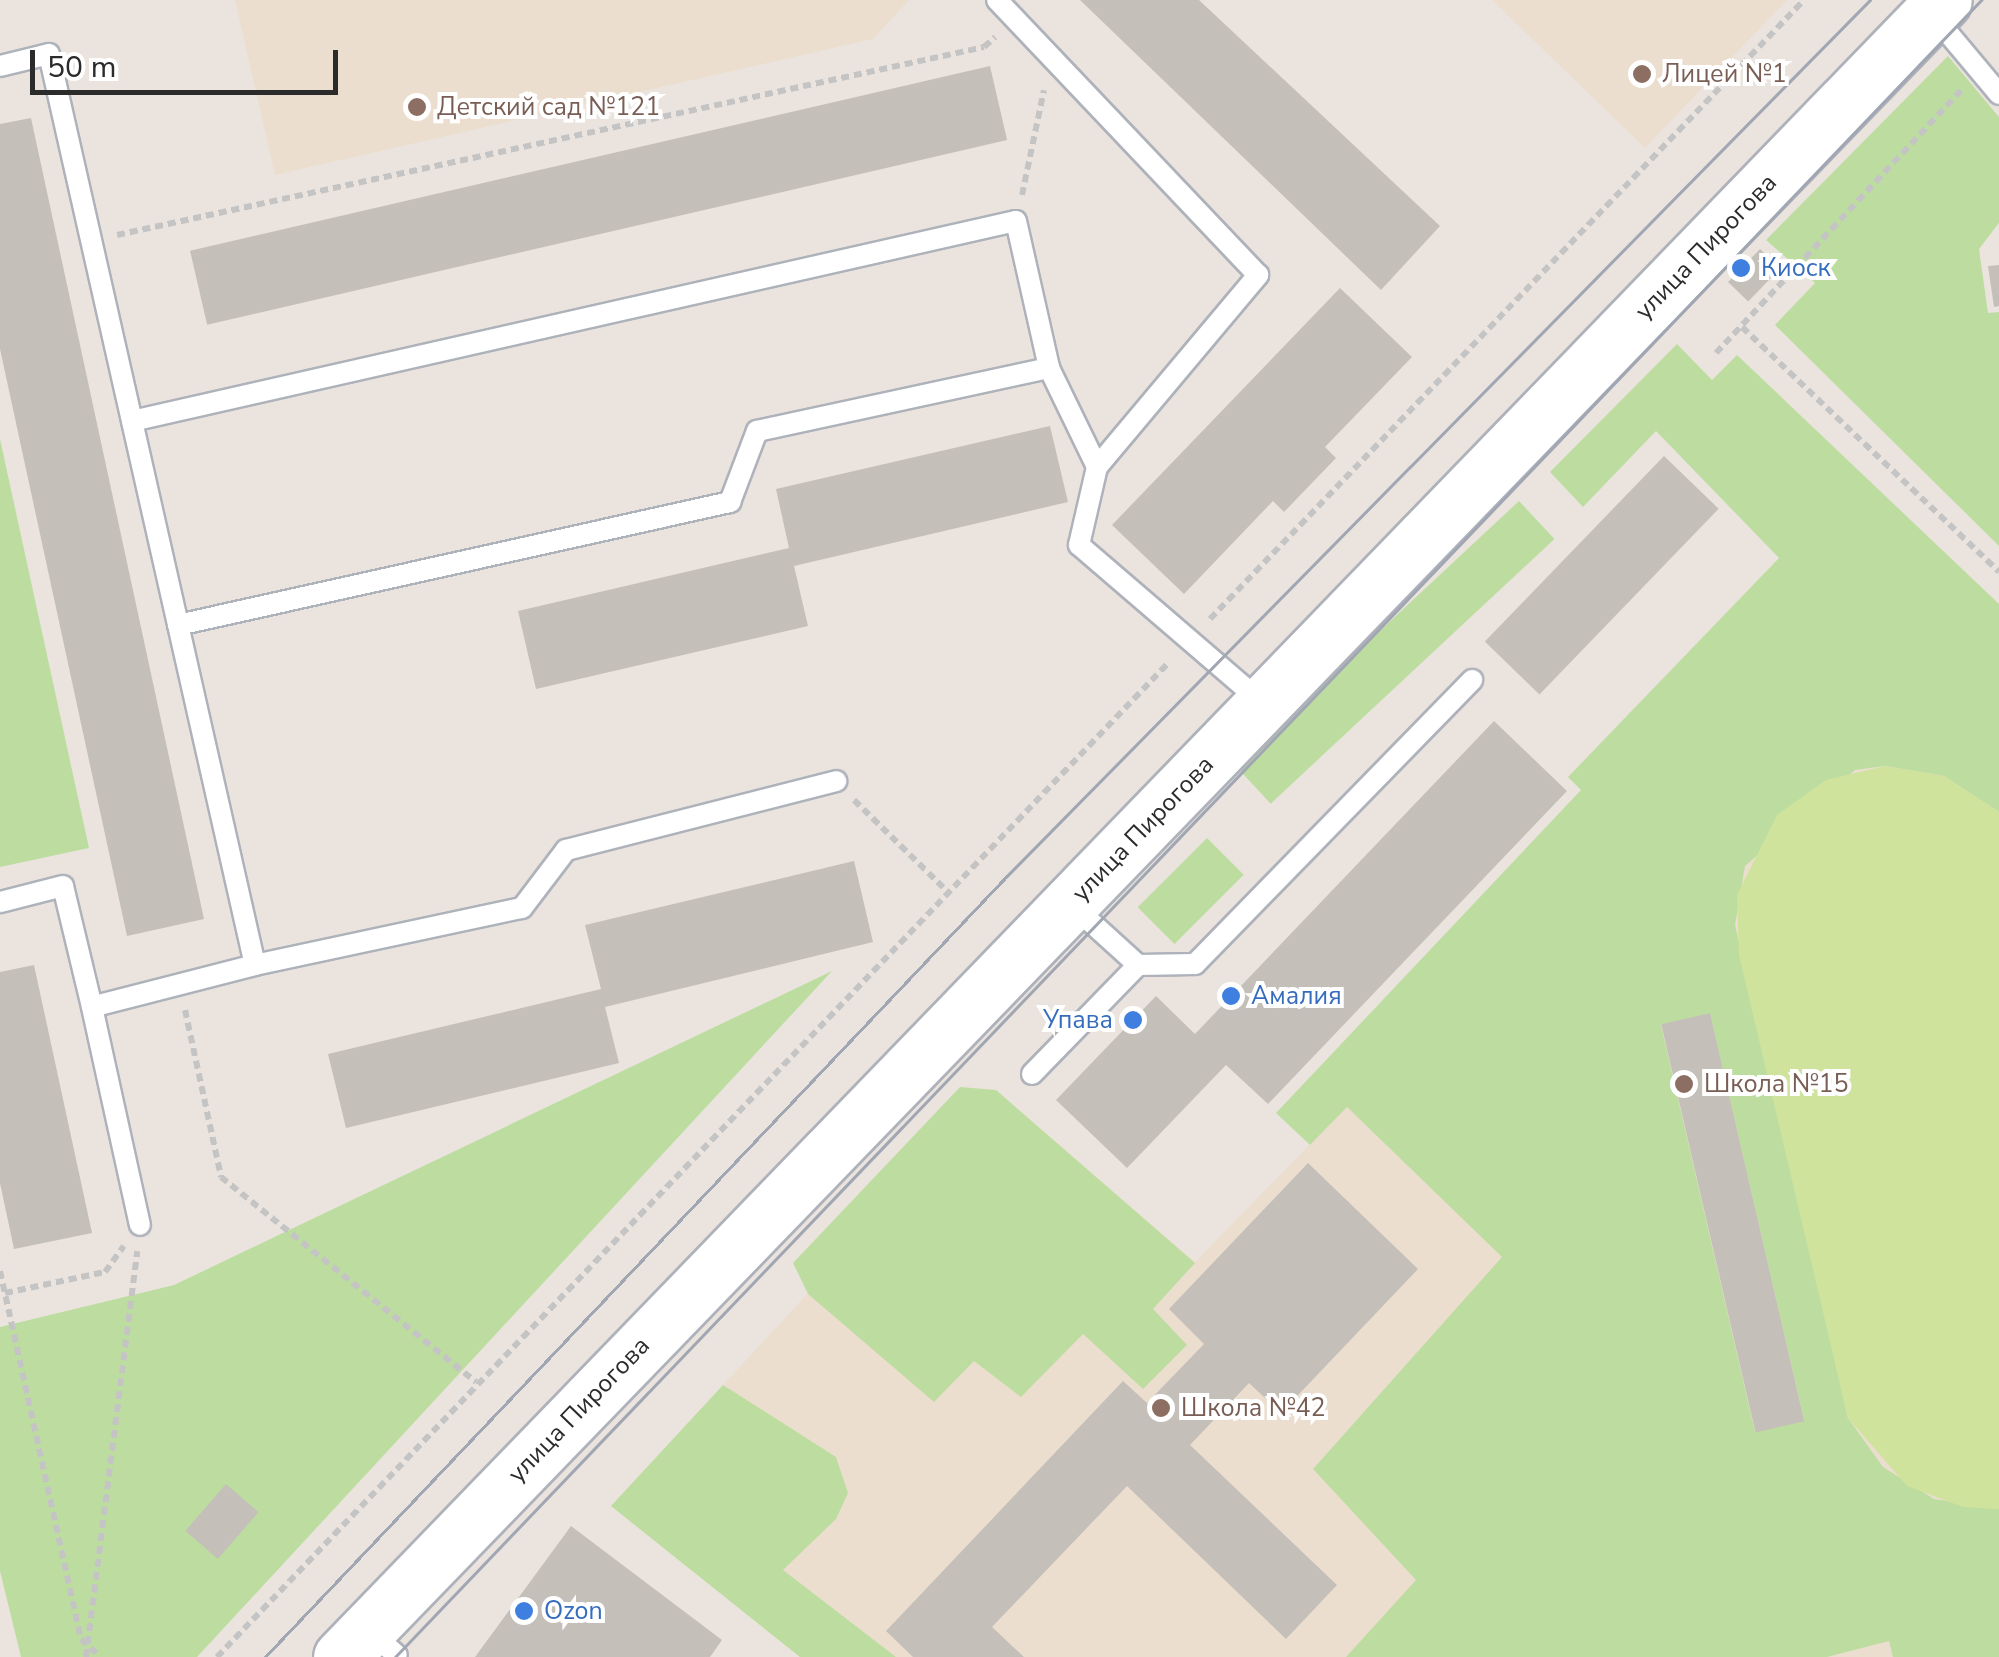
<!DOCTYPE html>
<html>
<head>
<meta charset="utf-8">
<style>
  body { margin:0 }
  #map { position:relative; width:1999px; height:1657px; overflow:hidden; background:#ebe4de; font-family:"Nunito Sans",sans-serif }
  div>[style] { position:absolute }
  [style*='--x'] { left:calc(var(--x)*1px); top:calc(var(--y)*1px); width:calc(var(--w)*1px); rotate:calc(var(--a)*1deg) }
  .education>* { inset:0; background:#ebdecf }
  .green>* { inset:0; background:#bddda0; transform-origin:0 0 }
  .pitch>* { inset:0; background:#cfe39c }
  .building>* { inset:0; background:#c4bfb9; transform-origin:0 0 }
  .path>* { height:6px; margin-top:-3px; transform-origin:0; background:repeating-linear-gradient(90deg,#c4c4c4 0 8px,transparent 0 13px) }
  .roads { filter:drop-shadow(2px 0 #aeb2ba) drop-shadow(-2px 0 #aeb2ba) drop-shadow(0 2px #aeb2ba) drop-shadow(0 -2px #aeb2ba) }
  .service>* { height:20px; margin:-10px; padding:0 10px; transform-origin:10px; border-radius:10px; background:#fff }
  .secondary>* { height:55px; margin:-27.5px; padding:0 27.5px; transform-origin:27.5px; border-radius:27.5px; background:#fff }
  .tram>* { height:2.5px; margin:-1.25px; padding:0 1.25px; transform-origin:1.25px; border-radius:1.25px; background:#a1a6b3 }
  .dots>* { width:28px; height:28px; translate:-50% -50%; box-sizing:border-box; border:5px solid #fff; border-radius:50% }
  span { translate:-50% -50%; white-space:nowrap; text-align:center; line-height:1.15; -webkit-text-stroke:8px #fff; paint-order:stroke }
  .education-label { font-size:25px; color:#785e54 }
  .left { translate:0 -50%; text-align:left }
  .street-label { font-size:25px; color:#2b2b2b }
  .shop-label { font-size:25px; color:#366cbe }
  .right { translate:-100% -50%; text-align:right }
  .scale { position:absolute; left:30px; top:50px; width:308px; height:45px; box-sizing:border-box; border:5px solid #2b2b2b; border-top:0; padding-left:12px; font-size:30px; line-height:35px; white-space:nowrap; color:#2b2b2b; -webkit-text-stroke:8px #fff; paint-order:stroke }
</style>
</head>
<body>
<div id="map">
  <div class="education">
    <div style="clip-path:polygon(235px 0,909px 0,873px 39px,275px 175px)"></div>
    <div style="clip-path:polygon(1492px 0,1787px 0,1645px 148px)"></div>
    <div style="clip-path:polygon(1999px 604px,1999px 1657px,800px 1657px,611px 1506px,996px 1090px,1195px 1262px,1797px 645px)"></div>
  </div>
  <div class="green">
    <div style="clip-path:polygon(1948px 56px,1999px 117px,1999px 223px,1979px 249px,1988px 313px,1999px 312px,1999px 546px,1775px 325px,1815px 283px,1766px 240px)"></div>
    <div style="clip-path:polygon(evenodd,1677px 344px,1712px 380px,1737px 355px,1999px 604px,1999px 812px,1944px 776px,1885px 766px,1855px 770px,1745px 866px,1735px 925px,1848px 1418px,1883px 1467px,1934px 1499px,1999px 1509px,1999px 1657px,1893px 1657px,1889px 1641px,1827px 1657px,1346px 1657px,1416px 1580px,1313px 1469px,1502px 1257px,1347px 1107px,1310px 1145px,1276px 1113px,1581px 790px,1568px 777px,1779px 558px,1656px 431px,1583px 507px,1550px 472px,1677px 344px,1710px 1014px,1804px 1420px,1755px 1432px,1661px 1025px,1710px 1014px)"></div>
    <div style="clip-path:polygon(0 439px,89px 848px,0 867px)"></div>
    <div style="left:1519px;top:501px;width:52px;height:388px;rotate:47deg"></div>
    <div style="left:1207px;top:838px;width:52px;height:98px;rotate:45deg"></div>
    <div style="clip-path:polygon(832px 971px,197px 1657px,21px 1657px,0 1571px,0 1327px,174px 1285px)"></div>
    <div style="clip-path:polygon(960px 1087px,996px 1090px,1195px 1263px,1153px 1309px,1187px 1345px,1143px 1389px,1083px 1334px,1021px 1397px,974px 1361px,934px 1402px,808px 1294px,793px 1263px)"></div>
    <div style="clip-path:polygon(723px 1385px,836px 1457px,848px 1493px,836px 1519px,783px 1570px,896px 1657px,800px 1657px,611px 1506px)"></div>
  </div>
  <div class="pitch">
    <div style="clip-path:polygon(1885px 766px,1944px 776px,1999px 812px,1999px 1509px,1963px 1507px,1907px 1486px,1848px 1418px,1739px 955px,1737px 895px,1777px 815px,1826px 780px)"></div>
  </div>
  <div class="building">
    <div style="clip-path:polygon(1080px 0,1199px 0,1440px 226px,1381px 290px)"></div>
    <div style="left:990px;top:66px;width:76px;height:821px;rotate:77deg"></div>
    <div style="clip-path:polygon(31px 118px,204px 919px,127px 936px,0 349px,0 124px)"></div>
    <div style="left:1760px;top:249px;width:28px;height:46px;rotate:44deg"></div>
    <div style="clip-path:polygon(1999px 265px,1999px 306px,1994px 307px,1988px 266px)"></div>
    <div style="clip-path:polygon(1340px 288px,1412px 357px,1325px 447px,1336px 458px,1284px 512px,1273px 501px,1184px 594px,1112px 525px)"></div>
    <div style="clip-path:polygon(1050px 426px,1068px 502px,794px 566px,808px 626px,536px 689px,518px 611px,789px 548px,776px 489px)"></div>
    <div style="left:1664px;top:456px;width:76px;height:258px;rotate:44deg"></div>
    <div style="clip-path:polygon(1494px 721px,1567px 791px,1268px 1104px,1226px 1065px,1127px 1168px,1056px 1100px,1156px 996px,1195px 1034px)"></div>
    <div style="clip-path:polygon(854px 861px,873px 942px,605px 1007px,619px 1063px,346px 1128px,328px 1054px,601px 989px,585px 925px)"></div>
    <div style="clip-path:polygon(34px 965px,92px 1233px,14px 1249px,0 1183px,0 972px)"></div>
    <div style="left:1710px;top:1013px;width:419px;height:50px;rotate:77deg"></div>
    <div style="clip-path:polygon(1308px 1163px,1418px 1269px,1281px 1413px,1249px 1383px,1190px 1445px,1337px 1585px,1286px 1639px,1127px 1486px,992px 1627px,1024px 1657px,913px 1657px,886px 1631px,1123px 1381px,1147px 1403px,1204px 1344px,1169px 1309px)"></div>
    <div style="left:226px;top:1484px;width:43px;height:62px;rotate:41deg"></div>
    <div style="clip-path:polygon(571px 1526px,722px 1640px,710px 1657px,475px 1657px)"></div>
  </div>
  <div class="path">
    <div style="--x:1022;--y:195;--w:107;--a:-78.2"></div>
    <div style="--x:117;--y:235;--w:887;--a:-12.23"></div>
    <div style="--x:984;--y:47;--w:15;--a:-42"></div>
    <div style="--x:1742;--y:327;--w:355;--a:43.6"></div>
    <div style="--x:1716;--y:353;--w:359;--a:-47"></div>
    <div style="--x:1210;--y:619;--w:858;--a:-46.18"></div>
    <div style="--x:854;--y:800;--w:132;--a:44.4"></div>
    <div style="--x:185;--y:1010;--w:171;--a:77.8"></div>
    <div style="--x:221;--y:1177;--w:327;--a:38.8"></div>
    <div style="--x:0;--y:1271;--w:377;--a:77.6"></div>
    <div style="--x:81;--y:1639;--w:26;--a:43"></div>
    <div style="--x:5;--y:1293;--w:102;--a:-11.9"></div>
    <div style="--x:105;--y:1272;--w:32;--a:-54"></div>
    <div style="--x:86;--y:1657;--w:409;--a:-82.8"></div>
    <div style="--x:217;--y:1657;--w:1378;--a:-46.26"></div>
  </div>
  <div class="roads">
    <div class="service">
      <div style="--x:1933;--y:15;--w:103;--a:50.1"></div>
      <div style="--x:0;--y:66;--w:50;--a:-13.8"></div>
      <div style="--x:49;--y:54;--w:934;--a:77.26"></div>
      <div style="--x:255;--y:965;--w:168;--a:165.6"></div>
      <div style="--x:92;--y:1007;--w:124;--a:-103.5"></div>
      <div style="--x:63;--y:886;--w:65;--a:165.7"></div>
      <div style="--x:132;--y:421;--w:906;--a:-12.75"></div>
      <div style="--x:1016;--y:221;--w:151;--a:77.3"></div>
      <div style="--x:1049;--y:368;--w:110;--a:64.1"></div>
      <div style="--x:1097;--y:467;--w:251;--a:-50"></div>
      <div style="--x:1258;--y:275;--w:379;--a:-133.5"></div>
      <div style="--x:1097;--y:467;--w:80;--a:103"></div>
      <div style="--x:1079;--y:545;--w:243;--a:40.7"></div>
      <div style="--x:178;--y:625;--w:566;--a:-12.56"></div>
      <div style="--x:730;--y:502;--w:76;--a:-69.2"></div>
      <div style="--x:757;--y:431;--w:299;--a:-12.2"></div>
      <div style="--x:1073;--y:906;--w:88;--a:42.2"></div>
      <div style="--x:255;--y:965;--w:273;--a:-12.1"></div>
      <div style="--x:522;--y:908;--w:73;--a:-52.8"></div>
      <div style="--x:566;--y:850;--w:279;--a:-14.3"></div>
      <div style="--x:92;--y:1007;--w:223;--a:77.6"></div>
      <div style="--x:1032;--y:1074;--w:152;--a:-45.8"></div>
      <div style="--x:1138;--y:965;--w:57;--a:-1"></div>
      <div style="--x:1195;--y:964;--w:397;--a:-45.7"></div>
      <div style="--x:368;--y:1630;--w:38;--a:41"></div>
    </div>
    <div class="secondary">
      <div style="--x:341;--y:1657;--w:2305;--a:-45.95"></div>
    </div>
  </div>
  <div class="tram">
    <div style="--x:265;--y:1657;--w:1076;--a:-46.47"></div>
    <div style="--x:1006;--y:877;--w:1231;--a:-45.43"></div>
    <div style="--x:395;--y:1657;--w:2294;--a:-46.25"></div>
  </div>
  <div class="dots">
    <div style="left:1642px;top:74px;background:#8d6e63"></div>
    <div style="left:417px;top:107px;background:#8d6e63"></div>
    <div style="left:1741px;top:268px;background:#3f7fe0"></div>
    <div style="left:1231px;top:996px;background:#3f7fe0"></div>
    <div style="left:1133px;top:1020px;background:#3f7fe0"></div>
    <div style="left:1684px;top:1084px;background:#8d6e63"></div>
    <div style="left:1161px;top:1408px;background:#8d6e63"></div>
    <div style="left:524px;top:1611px;background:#3f7fe0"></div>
  </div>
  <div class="education-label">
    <span class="left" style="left:1662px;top:74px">Лицей №1</span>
    <span class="left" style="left:437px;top:107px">Детский сад №121</span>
    <span class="left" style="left:1704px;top:1084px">Школа №15</span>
    <span class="left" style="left:1181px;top:1408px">Школа №42</span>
  </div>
  <div class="street-label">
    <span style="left:1706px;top:247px;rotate:-46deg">улица Пирогова</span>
    <span style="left:1143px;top:829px;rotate:-46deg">улица Пирогова</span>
    <span style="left:579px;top:1410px;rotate:-46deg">улица Пирогова</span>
  </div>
  <div class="shop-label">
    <span class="left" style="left:1761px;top:268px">Киоск</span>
    <span class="left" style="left:1251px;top:996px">Амалия</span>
    <span class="right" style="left:1113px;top:1020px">Упава</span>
    <span class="left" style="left:544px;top:1611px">Ozon</span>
  </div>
  <div class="scale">50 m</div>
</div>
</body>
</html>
